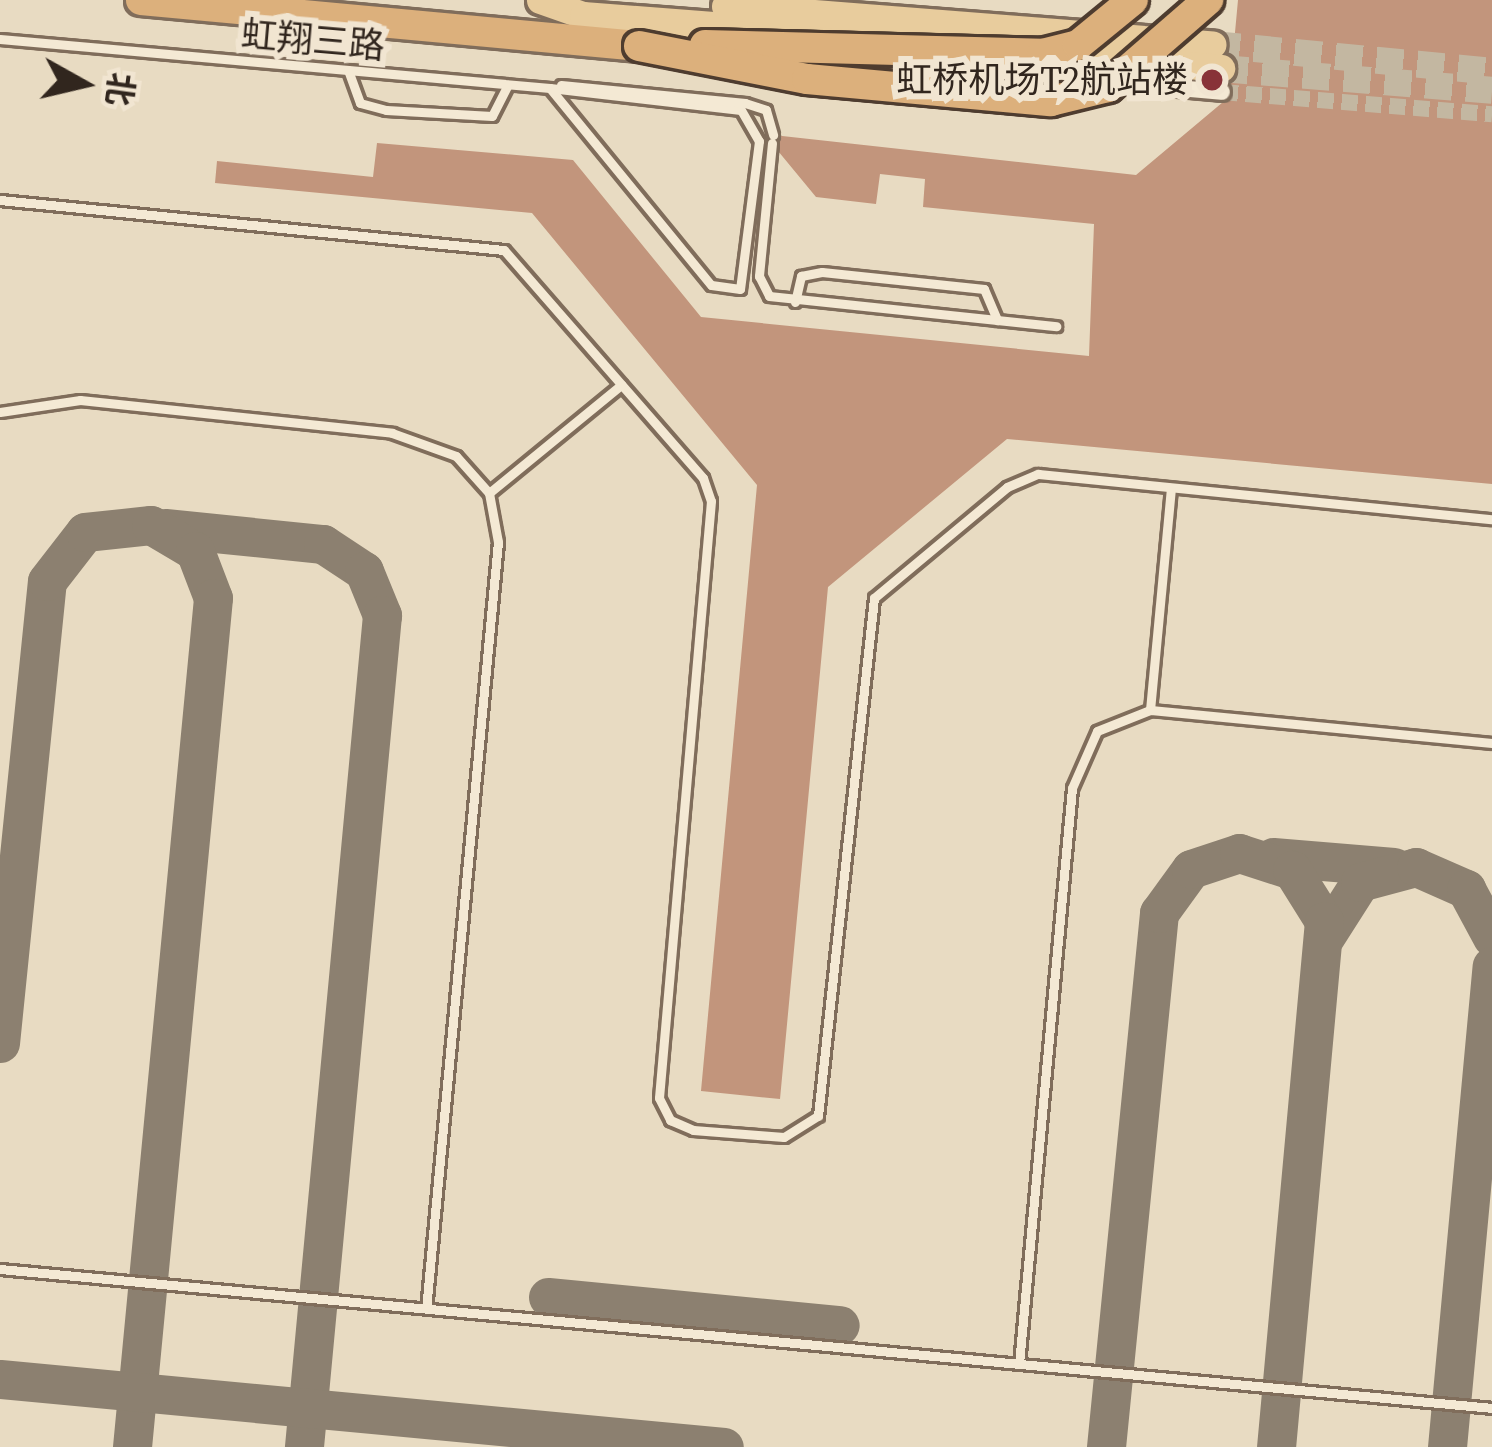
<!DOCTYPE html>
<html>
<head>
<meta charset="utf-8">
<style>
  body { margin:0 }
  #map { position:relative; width:1492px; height:1447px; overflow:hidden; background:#e8dbc2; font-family:"Source Serif 4","Noto Sans SC",serif }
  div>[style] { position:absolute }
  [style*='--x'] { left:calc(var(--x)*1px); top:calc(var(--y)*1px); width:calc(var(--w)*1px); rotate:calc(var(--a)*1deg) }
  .taxiway>* { height:39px; margin:-19.5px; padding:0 19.5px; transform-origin:19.5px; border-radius:19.5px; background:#8c8070 }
  .building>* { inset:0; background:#c2957c }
  .minor-tunnel>* { height:16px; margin-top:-8px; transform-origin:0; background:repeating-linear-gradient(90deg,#c3b7a1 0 16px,transparent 0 24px) }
  .primary-tunnel>* { height:27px; margin-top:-13.5px; transform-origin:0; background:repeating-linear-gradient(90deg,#c3b7a1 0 27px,transparent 0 41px) }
  .roads { filter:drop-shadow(3px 0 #806d5b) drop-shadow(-3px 0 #806d5b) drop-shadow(0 3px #806d5b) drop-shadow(0 -3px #806d5b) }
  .service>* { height:9px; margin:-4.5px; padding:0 4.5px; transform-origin:4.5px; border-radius:4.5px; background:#f4e9d4 }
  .minor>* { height:16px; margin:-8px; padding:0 8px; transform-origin:8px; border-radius:8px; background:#f4e9d4 }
  .primary>* { height:27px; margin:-13.5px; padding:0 13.5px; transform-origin:13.5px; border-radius:13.5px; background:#e8cc9d }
  .trunk>* { height:30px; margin:-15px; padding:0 15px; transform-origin:15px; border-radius:15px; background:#dcb07c }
  .bridges { filter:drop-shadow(3px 0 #4e3c2f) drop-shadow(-3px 0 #4e3c2f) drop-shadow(0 3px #4e3c2f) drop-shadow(0 -3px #4e3c2f) }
  .trunk-bridge>* { height:30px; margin:-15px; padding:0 15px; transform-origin:15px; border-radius:15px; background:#dcb07c }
  .dots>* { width:33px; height:33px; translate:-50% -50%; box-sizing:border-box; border:6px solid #f1e5d1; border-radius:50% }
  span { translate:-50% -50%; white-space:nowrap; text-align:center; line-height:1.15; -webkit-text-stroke:12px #f1e5d1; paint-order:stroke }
  .street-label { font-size:36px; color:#31261e }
  .poi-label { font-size:36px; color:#31261e }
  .right { translate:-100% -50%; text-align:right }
  .north { position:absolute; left:24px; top:24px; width:120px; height:120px; -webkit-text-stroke:9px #f1e5d1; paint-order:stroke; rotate:98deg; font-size:33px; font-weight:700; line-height:48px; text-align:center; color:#31261e }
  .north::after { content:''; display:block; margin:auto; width:42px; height:54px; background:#31261e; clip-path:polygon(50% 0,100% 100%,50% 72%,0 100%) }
</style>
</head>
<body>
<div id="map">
  <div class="taxiway">
    <div style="--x:165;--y:528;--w:159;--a:5.8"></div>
    <div style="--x:323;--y:544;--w:49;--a:33.4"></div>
    <div style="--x:364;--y:571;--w:48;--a:67.8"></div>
    <div style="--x:382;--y:615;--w:836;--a:95.36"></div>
    <div style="--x:1273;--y:857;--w:121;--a:4.7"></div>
    <div style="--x:1325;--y:937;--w:65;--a:-57.5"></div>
    <div style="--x:1360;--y:882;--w:58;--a:-15"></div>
    <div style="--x:1416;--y:867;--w:55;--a:23.7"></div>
    <div style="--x:1466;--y:889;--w:55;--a:61.6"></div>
    <div style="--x:0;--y:1043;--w:464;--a:-84.2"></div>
    <div style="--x:47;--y:581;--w:62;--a:-52.2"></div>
    <div style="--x:85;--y:532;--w:66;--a:-6.1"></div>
    <div style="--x:151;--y:525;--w:51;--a:30.6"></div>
    <div style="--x:195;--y:551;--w:50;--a:69"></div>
    <div style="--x:213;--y:598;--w:853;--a:95.45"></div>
    <div style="--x:548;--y:1297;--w:293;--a:5.5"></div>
    <div style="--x:0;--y:1379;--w:727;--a:5.37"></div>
    <div style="--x:1106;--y:1447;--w:537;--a:-84.33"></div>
    <div style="--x:1159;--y:913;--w:54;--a:-54"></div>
    <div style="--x:1191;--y:869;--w:51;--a:-18.4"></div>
    <div style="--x:1239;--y:853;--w:56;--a:17.8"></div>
    <div style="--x:1292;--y:870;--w:60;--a:57.9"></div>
    <div style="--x:1324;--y:921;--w:528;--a:95.21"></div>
    <div style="--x:1447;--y:1447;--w:483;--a:-84.7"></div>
  </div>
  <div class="building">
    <div style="clip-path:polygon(1238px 0,1492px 0,1492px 484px,1007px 439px,828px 587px,780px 1099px,701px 1091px,757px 485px,532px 213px,215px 183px,217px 161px,373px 177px,377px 143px,573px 160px,701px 317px,1089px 356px,1094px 224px,923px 207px,925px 179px,880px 174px,876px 204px,816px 197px,764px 134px,1136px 175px,1229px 97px)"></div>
  </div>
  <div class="minor-tunnel">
    <div style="--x:1222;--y:92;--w:271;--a:4.7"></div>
  </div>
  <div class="primary-tunnel">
    <div style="--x:1213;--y:44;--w:280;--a:5.5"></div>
    <div style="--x:1221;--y:68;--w:272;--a:4.6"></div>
  </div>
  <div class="roads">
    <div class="service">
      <div style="--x:0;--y:39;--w:552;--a:5.09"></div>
      <div style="--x:550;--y:88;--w:192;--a:6.6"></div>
      <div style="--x:741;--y:110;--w:36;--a:60"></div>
      <div style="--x:759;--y:141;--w:149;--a:97.3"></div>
      <div style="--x:740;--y:289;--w:29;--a:-172"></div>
      <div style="--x:711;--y:285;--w:254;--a:-129.3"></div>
      <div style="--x:348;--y:70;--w:35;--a:70"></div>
      <div style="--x:360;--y:103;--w:27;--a:15"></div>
      <div style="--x:386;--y:110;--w:106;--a:3.2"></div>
      <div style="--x:492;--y:116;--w:35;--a:-63"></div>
      <div style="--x:561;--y:85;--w:185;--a:5.6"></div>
      <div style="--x:745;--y:103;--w:22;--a:18"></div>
      <div style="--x:766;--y:110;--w:26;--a:74"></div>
      <div style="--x:772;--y:143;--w:134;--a:95.6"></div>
      <div style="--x:759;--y:276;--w:22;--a:63"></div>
      <div style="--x:769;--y:296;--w:289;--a:6"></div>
      <div style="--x:0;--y:200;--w:506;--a:5.67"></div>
      <div style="--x:504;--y:250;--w:303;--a:48.9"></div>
      <div style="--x:703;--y:478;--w:24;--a:71"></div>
      <div style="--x:711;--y:501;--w:599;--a:94.98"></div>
      <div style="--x:659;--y:1098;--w:25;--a:63"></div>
      <div style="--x:670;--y:1120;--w:25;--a:23"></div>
      <div style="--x:693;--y:1130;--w:91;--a:4.4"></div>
      <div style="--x:784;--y:1137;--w:40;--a:-32"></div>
      <div style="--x:818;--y:1116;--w:521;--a:-83.83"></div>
      <div style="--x:874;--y:598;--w:173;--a:-39.8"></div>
      <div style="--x:1007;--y:487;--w:34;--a:-23"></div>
      <div style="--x:1038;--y:474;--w:456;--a:5.7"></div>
      <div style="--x:795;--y:302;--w:27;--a:-77"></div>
      <div style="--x:801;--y:276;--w:21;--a:-11"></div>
      <div style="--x:822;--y:272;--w:163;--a:6"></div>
      <div style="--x:984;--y:289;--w:34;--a:67"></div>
      <div style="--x:0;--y:412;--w:81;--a:-8.5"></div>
      <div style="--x:80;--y:400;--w:314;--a:6"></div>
      <div style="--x:392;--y:433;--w:68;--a:19.8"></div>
      <div style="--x:456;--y:456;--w:50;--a:48.3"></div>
      <div style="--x:489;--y:493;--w:50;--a:79.6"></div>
      <div style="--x:498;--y:542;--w:770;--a:95.36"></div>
      <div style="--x:489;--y:493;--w:171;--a:-39.3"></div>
      <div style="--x:1150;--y:710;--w:223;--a:-84.6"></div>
      <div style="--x:0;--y:1269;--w:1498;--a:5.32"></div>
      <div style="--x:1019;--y:1364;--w:578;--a:-84.74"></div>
      <div style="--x:1072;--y:788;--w:62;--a:-66.3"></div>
      <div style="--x:1097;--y:731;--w:57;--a:-21.6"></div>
      <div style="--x:1150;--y:710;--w:344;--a:5.5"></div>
    </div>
    <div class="minor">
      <div style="--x:920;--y:65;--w:303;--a:5.1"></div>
    </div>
    <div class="primary">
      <div style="--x:540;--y:0;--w:46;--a:19.2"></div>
      <div style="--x:583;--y:15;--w:286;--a:4.4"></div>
      <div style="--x:725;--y:6;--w:489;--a:4.5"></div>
      <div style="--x:1056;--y:53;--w:166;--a:5.2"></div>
    </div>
    <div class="trunk">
      <div style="--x:141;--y:0;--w:500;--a:5.28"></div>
    </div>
  </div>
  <div class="bridges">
    <div class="trunk-bridge">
      <div style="--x:705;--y:45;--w:337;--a:1.5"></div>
      <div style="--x:1042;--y:54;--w:37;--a:-14"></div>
      <div style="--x:1078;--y:45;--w:71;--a:-39.3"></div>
      <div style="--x:639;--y:46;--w:171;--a:11.1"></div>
      <div style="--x:807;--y:79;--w:245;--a:5.2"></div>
      <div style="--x:1051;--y:101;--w:59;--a:-13.8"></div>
      <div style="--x:1108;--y:87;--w:133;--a:-41"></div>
    </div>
  </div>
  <div class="dots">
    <div style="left:1212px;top:80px;background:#883238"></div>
  </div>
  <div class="street-label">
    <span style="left:313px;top:40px;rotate:5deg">虹翔三路</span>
  </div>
  <div class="poi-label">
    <span class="right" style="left:1188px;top:80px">虹桥机场T2航站楼</span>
  </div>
  <div class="north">北</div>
</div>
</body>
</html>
